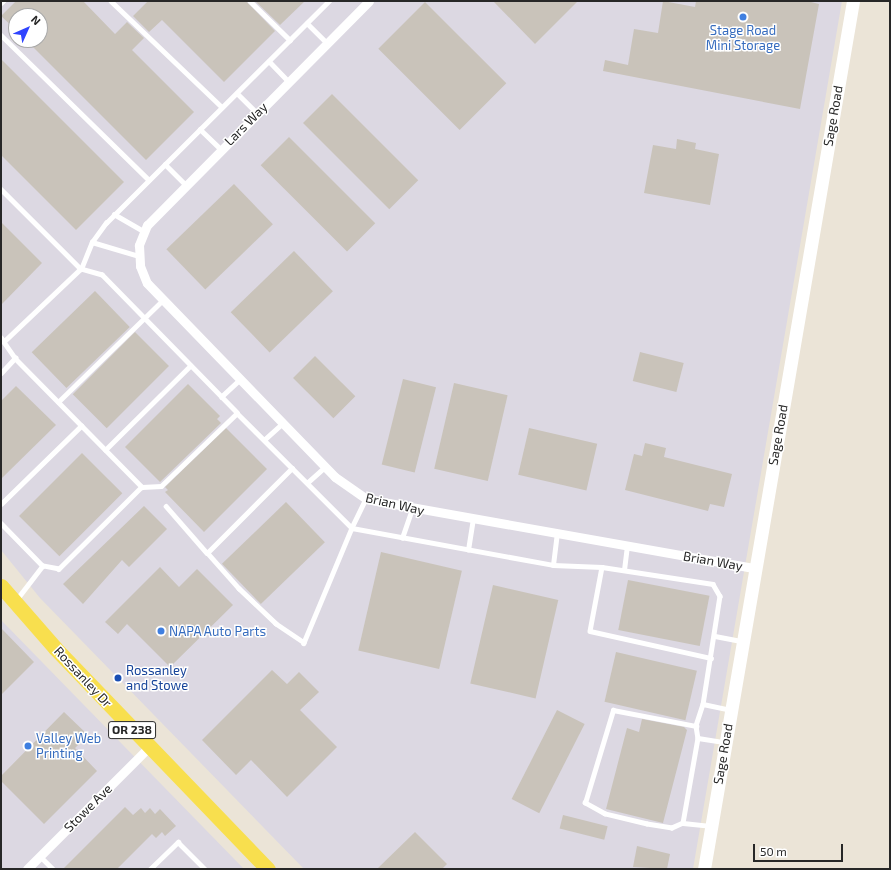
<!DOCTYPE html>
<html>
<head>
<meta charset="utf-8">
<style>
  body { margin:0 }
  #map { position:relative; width:891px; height:870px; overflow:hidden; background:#ebe4d7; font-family:"Exo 2",sans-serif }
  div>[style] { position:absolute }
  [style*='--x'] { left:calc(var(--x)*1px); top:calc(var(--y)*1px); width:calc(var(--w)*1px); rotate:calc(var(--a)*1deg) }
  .industrial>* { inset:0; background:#dcd8e2 }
  .building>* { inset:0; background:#c9c3ba; transform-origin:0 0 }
  .service>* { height:4.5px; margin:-2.25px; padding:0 2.25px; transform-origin:2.25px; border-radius:2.25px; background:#fff }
  .minor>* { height:9px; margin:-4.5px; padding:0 4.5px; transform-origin:4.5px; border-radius:4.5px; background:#fff }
  .secondary>* { height:13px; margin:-6.5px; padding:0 6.5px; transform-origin:6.5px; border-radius:6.5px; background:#fff }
  .primary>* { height:15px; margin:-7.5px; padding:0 7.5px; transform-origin:7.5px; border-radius:7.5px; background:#f8df4e }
  .dots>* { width:11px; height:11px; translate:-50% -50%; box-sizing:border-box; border:2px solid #fff; border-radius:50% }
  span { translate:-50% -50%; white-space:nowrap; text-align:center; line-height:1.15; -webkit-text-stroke:3px #fff; paint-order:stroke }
  .shield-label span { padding:1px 3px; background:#fff; border:1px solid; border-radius:3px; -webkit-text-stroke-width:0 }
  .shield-label { font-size:12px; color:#272727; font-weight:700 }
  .shop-label { font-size:13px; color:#366cbe }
  .left { translate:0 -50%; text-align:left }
  .street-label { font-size:13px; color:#272727 }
  .transit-label { font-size:13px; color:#164399 }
  .frame { position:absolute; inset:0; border:2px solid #272727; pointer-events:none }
  .north { position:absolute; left:8px; top:8px; width:40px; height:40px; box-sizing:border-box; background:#fff; border:1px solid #a9a9a9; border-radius:50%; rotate:45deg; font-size:11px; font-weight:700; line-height:16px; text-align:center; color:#272727 }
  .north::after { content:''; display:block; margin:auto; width:14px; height:18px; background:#2f44ff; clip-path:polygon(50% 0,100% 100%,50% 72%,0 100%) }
  .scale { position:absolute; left:753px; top:844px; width:90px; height:18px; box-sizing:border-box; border:2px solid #272727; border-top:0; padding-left:5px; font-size:12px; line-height:14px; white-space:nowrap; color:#272727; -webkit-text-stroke:3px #fff; paint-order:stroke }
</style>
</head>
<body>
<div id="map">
  <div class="industrial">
    <div style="clip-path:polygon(evenodd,1px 1px,842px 1px,693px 869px,304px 869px,40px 598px,1px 550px,1px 1px,16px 16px,40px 16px,40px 40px,16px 40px,16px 16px)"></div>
    <div style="clip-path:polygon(1px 620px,244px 869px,1px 869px)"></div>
  </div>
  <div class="building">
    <div style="clip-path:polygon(16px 1px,83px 1px,115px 34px,127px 22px,144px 38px,132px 50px,194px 112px,146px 160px,26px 40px,40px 40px,40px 16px,16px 16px,16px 30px,1px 16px)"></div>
    <div style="clip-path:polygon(148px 1px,246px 1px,275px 31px,224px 82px,162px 20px,149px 32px,133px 16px)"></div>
    <div style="clip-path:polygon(255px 1px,305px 1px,280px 25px)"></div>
    <div style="clip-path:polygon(493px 1px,578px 1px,535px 44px)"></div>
    <div style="clip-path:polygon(663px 1px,695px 7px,696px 1px,807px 1px,819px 4px,800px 109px,603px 71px,605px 60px,628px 65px,634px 29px,658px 33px)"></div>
    <div style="left:425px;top:2px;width:115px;height:66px;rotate:45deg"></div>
    <div style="clip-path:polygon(1px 59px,124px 182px,76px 230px,1px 155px)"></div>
    <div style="left:332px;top:94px;width:122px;height:41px;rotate:45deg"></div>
    <div style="left:289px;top:137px;width:122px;height:40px;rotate:45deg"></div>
    <div style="clip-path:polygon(677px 139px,696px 143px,695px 149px,719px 154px,710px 205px,644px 193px,653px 145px,676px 149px)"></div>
    <div style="left:234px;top:184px;width:56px;height:94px;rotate:46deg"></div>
    <div style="clip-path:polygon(1px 222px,42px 263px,1px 305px)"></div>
    <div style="left:294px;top:251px;width:56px;height:88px;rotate:46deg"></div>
    <div style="left:95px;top:291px;width:50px;height:88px;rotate:46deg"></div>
    <div style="left:135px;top:332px;width:48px;height:88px;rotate:45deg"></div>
    <div style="left:640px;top:352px;width:45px;height:30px;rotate:14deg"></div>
    <div style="left:315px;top:356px;width:57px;height:31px;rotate:45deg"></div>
    <div style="left:403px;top:379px;width:34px;height:88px;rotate:14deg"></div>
    <div style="left:454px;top:383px;width:55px;height:88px;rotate:13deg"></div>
    <div style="clip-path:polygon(188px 384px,220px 416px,217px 419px,221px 423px,160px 482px,125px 447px)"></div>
    <div style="clip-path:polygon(16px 386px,56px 425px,1px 479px,1px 401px)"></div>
    <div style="clip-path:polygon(226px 428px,267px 469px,204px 532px,165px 492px,168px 490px,165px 487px)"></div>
    <div style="left:529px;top:428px;width:70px;height:48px;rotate:13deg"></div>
    <div style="clip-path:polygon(645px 443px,666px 448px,664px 457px,732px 474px,724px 507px,710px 504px,708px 511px,625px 490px,634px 454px,642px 456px)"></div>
    <div style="left:82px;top:453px;width:57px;height:89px;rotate:45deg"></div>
    <div style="left:286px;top:502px;width:56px;height:89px;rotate:46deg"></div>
    <div style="clip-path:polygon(144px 506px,167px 529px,129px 567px,122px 560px,83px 604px,63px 584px)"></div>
    <div style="left:381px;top:552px;width:83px;height:101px;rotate:13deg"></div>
    <div style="clip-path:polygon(160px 567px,179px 587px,197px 569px,233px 605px,170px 667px,127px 624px,118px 634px,105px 622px)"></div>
    <div style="left:628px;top:580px;width:83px;height:51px;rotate:11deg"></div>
    <div style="left:493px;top:585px;width:67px;height:101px;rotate:13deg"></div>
    <div style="clip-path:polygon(1px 628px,34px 662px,1px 695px)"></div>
    <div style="left:616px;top:652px;width:83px;height:51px;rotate:13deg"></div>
    <div style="clip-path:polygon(272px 670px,287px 684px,299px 672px,319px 692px,300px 710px,337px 747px,287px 797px,251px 760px,236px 775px,202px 740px)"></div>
    <div style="left:557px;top:710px;width:31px;height:100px;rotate:27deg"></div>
    <div style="clip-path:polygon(64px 712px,88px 735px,75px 748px,97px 771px,44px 824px,1px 781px,1px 776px)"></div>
    <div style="clip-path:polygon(642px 719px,684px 727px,687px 730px,663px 823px,606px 809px,627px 728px,639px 732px)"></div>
    <div style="clip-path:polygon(125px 807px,133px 815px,141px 808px,145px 813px,150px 808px,155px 814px,160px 809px,176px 826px,165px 836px,162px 832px,156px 838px,152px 834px,117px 869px,63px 869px)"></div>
    <div style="left:563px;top:815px;width:46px;height:14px;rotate:14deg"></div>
    <div style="clip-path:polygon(415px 832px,447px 864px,442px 869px,377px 869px)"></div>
    <div style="clip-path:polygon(637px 846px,670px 854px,667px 869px,633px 867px)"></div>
  </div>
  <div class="service">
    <div style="--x:111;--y:1;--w:153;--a:43.7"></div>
    <div style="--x:250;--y:1;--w:56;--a:44.3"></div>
    <div style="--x:1;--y:3;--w:3;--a:-45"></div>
    <div style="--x:307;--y:23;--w:28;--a:45"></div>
    <div style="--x:1;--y:35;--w:207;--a:44.4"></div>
    <div style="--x:269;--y:61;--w:29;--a:46"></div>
    <div style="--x:237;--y:93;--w:28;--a:45"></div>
    <div style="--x:200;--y:129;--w:29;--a:44"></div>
    <div style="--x:165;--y:164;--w:30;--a:45"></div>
    <div style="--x:1;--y:189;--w:113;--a:45"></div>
    <div style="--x:81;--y:269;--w:106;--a:136.5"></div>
    <div style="--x:4;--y:342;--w:5;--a:-127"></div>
    <div style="--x:114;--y:214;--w:34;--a:30"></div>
    <div style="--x:92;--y:242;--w:49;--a:16.6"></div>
    <div style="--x:4;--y:342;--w:19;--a:55"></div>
    <div style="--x:15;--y:358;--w:181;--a:45.4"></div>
    <div style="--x:142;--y:487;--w:117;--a:135.3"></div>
    <div style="--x:59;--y:569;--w:16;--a:-169"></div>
    <div style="--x:1;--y:373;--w:21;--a:-47"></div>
    <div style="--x:221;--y:397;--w:26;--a:-43"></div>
    <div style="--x:58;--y:402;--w:146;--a:-44.2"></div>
    <div style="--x:237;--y:413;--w:163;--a:45"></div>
    <div style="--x:352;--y:528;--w:125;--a:112.7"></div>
    <div style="--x:304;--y:643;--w:34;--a:-146"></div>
    <div style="--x:276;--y:624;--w:51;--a:-136.6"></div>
    <div style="--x:239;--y:589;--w:48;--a:-131.6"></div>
    <div style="--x:207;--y:553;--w:120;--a:-45"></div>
    <div style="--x:264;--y:440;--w:25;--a:-42"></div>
    <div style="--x:105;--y:450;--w:120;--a:-44.7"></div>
    <div style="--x:307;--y:483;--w:24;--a:-42"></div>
    <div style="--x:142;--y:487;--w:19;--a:-3"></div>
    <div style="--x:161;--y:486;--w:105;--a:-43.8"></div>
    <div style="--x:237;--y:413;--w:193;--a:-134.4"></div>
    <div style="--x:102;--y:275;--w:22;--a:-164"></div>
    <div style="--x:81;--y:269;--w:29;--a:-68"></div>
    <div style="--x:92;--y:242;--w:24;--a:-54"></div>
    <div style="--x:106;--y:223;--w:315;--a:-44.9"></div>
    <div style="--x:366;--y:499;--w:32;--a:116"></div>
    <div style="--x:352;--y:528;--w:204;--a:10.4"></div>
    <div style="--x:553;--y:565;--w:49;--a:2.3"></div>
    <div style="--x:602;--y:567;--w:112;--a:8.7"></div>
    <div style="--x:713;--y:584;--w:14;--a:60"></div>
    <div style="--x:720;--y:596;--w:109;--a:98.9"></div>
    <div style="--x:703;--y:704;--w:23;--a:108"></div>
    <div style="--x:696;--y:726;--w:12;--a:81"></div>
    <div style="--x:698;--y:738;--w:86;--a:100"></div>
    <div style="--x:683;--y:823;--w:27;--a:6"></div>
    <div style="--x:1;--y:504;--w:112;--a:-44.3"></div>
    <div style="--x:166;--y:506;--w:62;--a:48.9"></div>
    <div style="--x:1;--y:523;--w:60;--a:45.7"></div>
    <div style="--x:43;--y:566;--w:44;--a:127.6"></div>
    <div style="--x:402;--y:538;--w:31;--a:-71"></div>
    <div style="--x:468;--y:550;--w:31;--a:-81"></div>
    <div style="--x:553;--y:565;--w:31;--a:-83"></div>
    <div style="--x:602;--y:567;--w:65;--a:100.6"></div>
    <div style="--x:590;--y:631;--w:124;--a:12.6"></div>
    <div style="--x:624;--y:570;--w:24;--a:-83"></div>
    <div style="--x:715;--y:636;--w:26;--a:11"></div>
    <div style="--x:703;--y:704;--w:29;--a:12"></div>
    <div style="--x:698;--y:738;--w:26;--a:9"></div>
    <div style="--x:683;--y:823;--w:12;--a:156"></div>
    <div style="--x:672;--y:828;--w:25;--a:-171"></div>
    <div style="--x:647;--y:824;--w:43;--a:-166.6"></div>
    <div style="--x:605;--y:814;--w:23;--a:-151"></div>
    <div style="--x:585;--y:803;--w:97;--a:-73.2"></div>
    <div style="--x:613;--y:710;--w:85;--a:10.9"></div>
    <div style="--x:40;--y:856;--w:18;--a:45"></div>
    <div style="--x:150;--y:869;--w:39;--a:-44"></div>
    <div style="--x:178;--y:842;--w:38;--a:45"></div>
  </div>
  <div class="minor">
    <div style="--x:369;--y:1;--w:315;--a:134.7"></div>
    <div style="--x:147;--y:225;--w:22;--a:112"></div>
    <div style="--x:139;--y:245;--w:21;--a:87"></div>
    <div style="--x:140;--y:266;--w:18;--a:68"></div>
    <div style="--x:147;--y:283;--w:270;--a:45.9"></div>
    <div style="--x:335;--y:477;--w:38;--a:35"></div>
    <div style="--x:366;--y:499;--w:395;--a:10.1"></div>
    <div style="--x:27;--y:869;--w:173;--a:-45"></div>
  </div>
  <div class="secondary">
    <div style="--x:704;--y:869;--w:881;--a:-80.26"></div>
  </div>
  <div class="primary">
    <div style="--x:1;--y:586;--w:82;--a:48.9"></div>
    <div style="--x:55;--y:648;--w:307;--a:46.1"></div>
  </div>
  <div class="dots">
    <div style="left:743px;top:17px;background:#3f7fe0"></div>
    <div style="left:161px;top:631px;background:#3f7fe0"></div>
    <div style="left:118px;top:678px;background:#1a4fb4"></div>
    <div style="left:28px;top:746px;background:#3f7fe0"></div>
  </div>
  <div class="shield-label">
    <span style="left:132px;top:730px">OR 238</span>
  </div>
  <div class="shop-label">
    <span style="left:743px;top:38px">Stage Road<br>Mini Storage</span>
    <span class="left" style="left:169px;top:631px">NAPA Auto Parts</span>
    <span class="left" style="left:36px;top:746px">Valley Web<br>Printing</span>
  </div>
  <div class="street-label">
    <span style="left:833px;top:116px;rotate:-80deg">Sage Road</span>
    <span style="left:246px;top:124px;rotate:-45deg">Lars Way</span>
    <span style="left:778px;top:435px;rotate:-80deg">Sage Road</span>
    <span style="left:395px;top:504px;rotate:13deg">Brian Way</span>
    <span style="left:713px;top:561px;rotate:10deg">Brian Way</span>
    <span style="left:83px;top:677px;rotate:47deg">Rossanley Dr</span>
    <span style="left:723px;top:754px;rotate:-80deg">Sage Road</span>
    <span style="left:88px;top:808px;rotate:-45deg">Stowe Ave</span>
  </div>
  <div class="transit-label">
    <span class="left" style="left:126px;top:678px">Rossanley<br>and Stowe</span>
  </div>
  <div class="frame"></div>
  <div class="north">N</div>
  <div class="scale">50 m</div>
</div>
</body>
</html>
